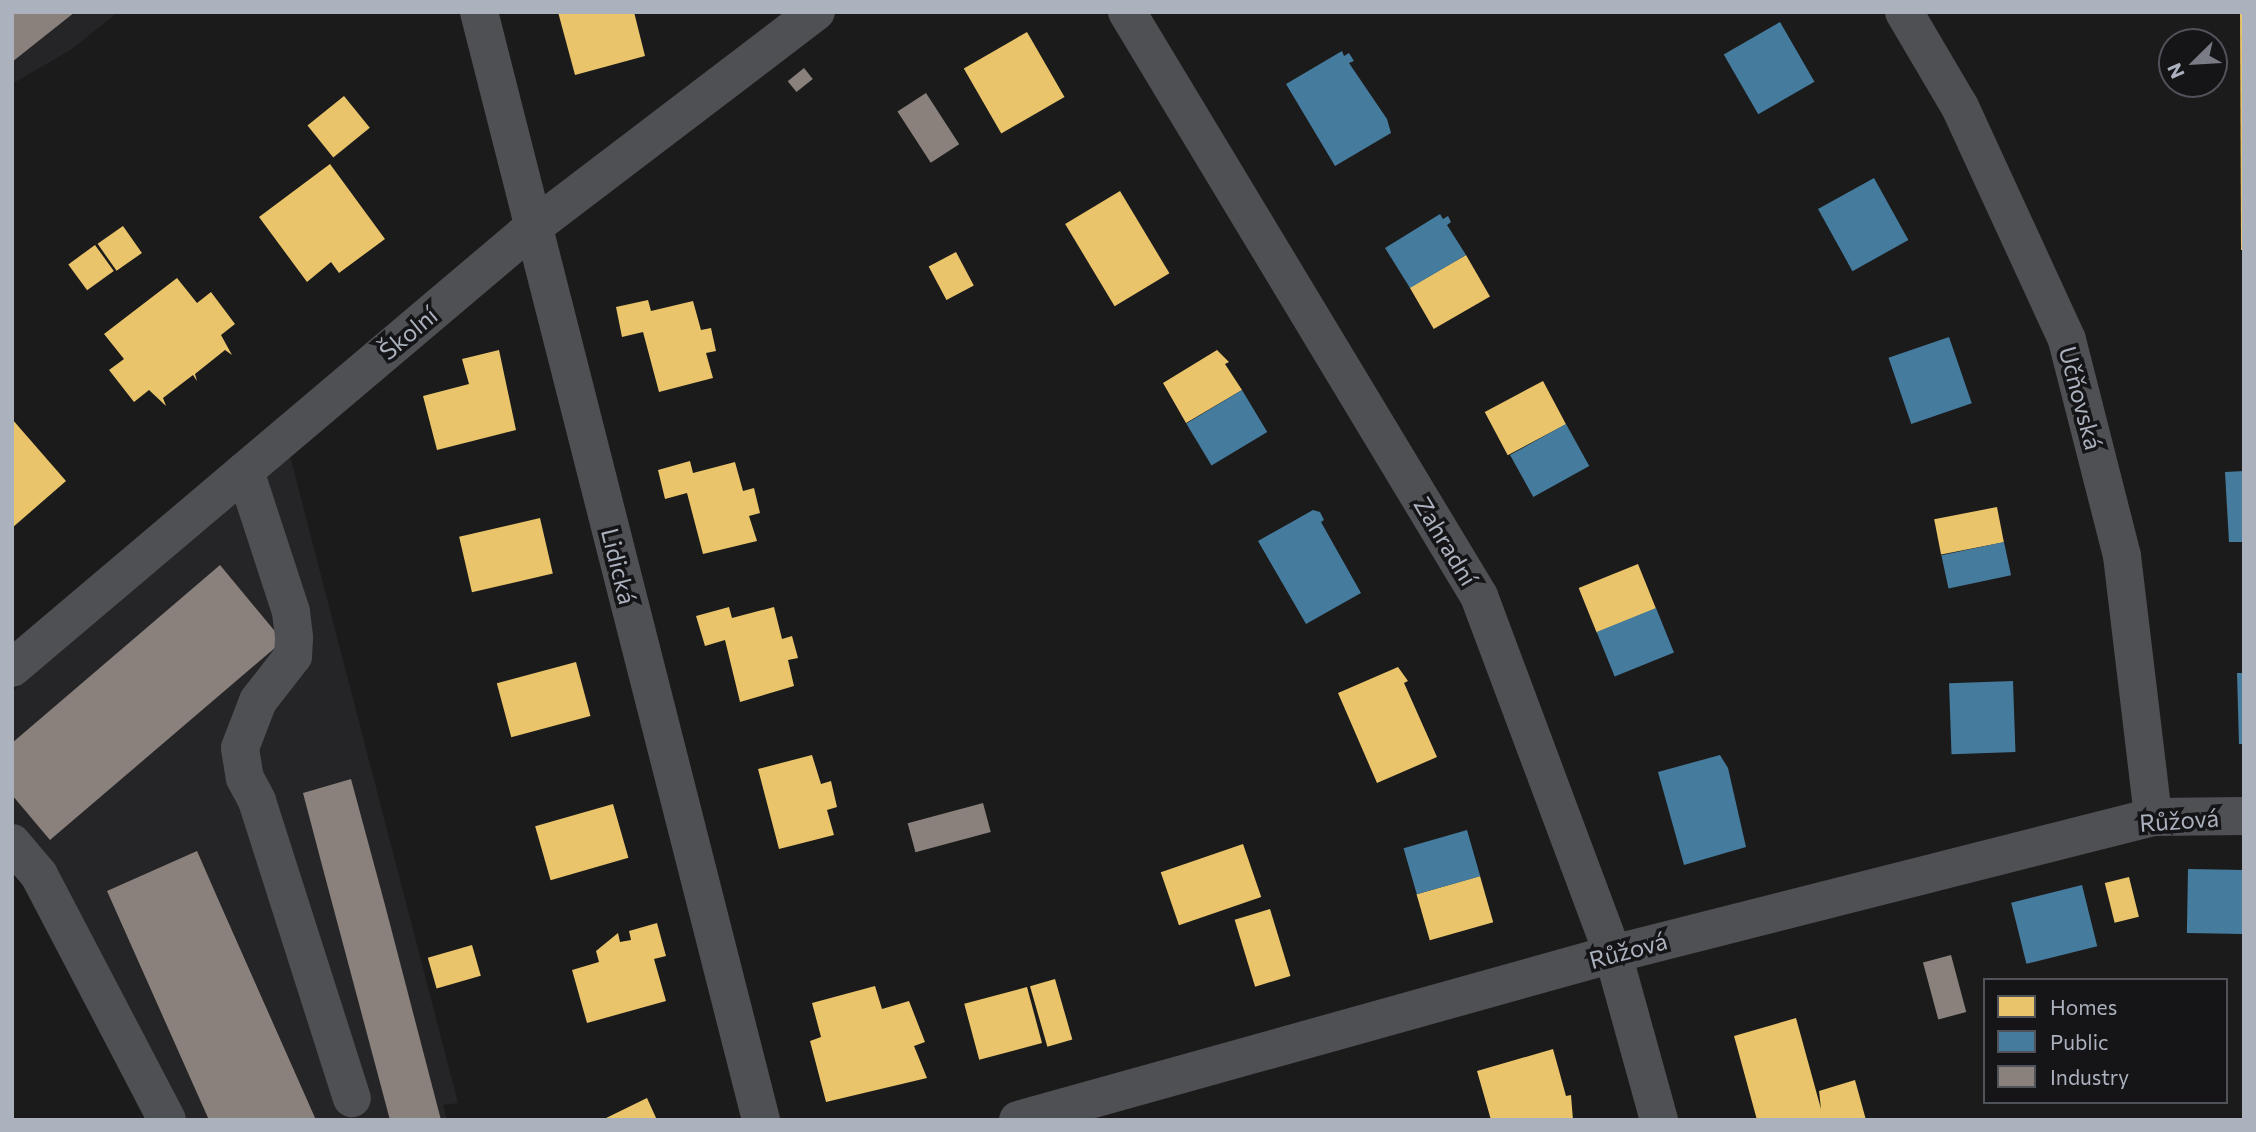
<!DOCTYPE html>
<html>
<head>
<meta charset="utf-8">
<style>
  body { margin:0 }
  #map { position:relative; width:2256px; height:1132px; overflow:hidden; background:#1b1b1b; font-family:Commissioner,sans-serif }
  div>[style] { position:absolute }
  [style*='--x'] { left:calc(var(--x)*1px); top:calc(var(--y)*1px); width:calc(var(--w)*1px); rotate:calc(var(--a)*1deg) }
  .built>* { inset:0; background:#252528 }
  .homes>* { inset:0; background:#e9c46a; transform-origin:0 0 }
  .public>* { inset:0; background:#457b9d; transform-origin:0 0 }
  .industry>* { inset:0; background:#8a817c; transform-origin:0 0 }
  .minor>* { height:38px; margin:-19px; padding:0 19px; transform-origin:19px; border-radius:19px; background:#4f5054 }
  span { translate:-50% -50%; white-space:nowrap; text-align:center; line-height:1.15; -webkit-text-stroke:7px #151518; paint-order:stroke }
  .street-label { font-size:24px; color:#abb1bd }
  .frame { position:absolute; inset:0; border:14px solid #abb1bd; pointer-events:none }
  .legend { position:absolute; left:1983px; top:978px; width:245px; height:126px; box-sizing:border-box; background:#151518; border:2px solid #51535a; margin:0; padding:9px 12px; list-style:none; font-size:21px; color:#abb1bd }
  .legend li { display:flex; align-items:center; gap:14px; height:35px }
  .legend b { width:35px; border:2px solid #51535a }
  .north { position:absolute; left:2158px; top:28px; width:70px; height:70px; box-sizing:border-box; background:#151518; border:2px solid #51535a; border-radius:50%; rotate:246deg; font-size:19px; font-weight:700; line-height:28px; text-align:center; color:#abb1bd }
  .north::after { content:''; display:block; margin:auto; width:24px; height:32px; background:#797c84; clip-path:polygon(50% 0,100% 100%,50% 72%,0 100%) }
</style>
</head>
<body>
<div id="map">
  <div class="built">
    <div style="clip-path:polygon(12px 12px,118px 12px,72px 49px,12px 84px)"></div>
    <div style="clip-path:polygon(290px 456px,458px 1103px,443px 1105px,447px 1120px,154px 1120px,12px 863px,12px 692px)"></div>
  </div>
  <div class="homes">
    <div style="clip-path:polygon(558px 12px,634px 12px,645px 56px,575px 75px)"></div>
    <div style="clip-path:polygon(2240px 12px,2244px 12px,2244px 250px,2241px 250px)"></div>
    <div style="left:1027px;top:32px;width:75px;height:73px;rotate:60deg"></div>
    <div style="left:344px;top:96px;width:41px;height:47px;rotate:51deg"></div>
    <div style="clip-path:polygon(330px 164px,385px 239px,339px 273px,331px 262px,307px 282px,259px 217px)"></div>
    <div style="left:1120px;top:191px;width:96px;height:64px;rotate:59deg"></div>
    <div style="left:123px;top:226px;width:33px;height:31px;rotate:55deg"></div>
    <div style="left:95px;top:245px;width:32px;height:33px;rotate:54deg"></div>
    <div style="left:956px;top:252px;width:38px;height:31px;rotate:62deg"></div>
    <div style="left:1466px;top:255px;width:48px;height:65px;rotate:60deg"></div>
    <div style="clip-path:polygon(177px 278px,197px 303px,211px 292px,235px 324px,221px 335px,232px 355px,225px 350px,195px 374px,197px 381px,193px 375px,163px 398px,166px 406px,149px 390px,134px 402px,109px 370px,124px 359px,104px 334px)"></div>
    <div style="clip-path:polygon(648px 300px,651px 311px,693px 301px,701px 330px,711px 328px,716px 351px,706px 353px,713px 378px,659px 392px,643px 332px,622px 337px,616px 307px)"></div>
    <div style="clip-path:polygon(499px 350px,516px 430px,437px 450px,423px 396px,469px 384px,462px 359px)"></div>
    <div style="clip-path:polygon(1217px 350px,1229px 362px,1225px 364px,1242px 390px,1186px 423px,1163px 383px)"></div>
    <div style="left:1543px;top:381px;width:49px;height:66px;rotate:62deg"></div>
    <div style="clip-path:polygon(12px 419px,66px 481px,12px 528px)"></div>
    <div style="clip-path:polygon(690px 461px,693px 473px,735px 462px,743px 491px,754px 488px,760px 513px,749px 516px,757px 541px,703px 554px,687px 493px,665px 499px,658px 470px)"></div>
    <div style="left:1997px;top:507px;width:36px;height:64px;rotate:79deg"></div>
    <div style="left:540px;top:518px;width:57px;height:83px;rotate:77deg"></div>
    <div style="left:1638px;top:564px;width:48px;height:64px;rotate:68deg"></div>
    <div style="clip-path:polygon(729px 607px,732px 618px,774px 607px,782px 639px,792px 636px,798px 658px,788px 660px,794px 686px,740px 702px,725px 640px,705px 646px,696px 616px)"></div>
    <div style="left:576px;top:662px;width:56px;height:82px;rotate:75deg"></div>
    <div style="clip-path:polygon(1398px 667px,1408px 681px,1404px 683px,1437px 757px,1377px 783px,1338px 693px)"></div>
    <div style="clip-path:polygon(812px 755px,821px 784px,831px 781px,837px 807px,827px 810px,834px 835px,779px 849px,758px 769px)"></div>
    <div style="left:613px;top:804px;width:56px;height:81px;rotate:74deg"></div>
    <div style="left:1243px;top:844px;width:56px;height:87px;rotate:71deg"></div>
    <div style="left:1480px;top:876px;width:48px;height:66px;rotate:74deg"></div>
    <div style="left:2129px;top:877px;width:41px;height:25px;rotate:76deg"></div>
    <div style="left:1270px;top:909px;width:70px;height:37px;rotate:73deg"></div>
    <div style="clip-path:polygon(657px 923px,666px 956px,654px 959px,666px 1001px,587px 1023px,572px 970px,599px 962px,596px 951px,618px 933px,620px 942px,631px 940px,629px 931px)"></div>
    <div style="left:472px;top:945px;width:32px;height:46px;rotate:74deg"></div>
    <div style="left:1055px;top:979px;width:63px;height:26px;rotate:74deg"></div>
    <div style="clip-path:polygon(875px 986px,882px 1009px,909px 1001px,925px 1042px,914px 1046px,927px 1078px,826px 1102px,810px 1041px,821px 1037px,812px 1003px)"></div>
    <div style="left:1027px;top:987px;width:58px;height:65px;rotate:75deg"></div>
    <div style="clip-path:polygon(1796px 1018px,1821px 1109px,1819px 1091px,1855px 1080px,1866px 1120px,1757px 1120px,1734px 1036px)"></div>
    <div style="clip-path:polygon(1553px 1049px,1566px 1096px,1571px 1095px,1573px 1120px,1491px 1120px,1477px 1071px)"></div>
    <div style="clip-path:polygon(647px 1098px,657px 1120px,602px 1120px)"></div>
  </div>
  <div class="public">
    <div style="left:1780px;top:22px;width:69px;height:65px;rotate:60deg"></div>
    <div style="clip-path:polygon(1342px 51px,1344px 56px,1349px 53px,1354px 61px,1349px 63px,1387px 119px,1391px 133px,1335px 166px,1286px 84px)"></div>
    <div style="left:1874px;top:178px;width:71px;height:64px;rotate:61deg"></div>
    <div style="clip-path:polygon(1440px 214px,1443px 219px,1448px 216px,1451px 222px,1447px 225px,1466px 255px,1410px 288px,1385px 248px)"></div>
    <div style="left:1949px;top:337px;width:70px;height:64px;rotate:71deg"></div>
    <div style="left:1242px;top:390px;width:49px;height:65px;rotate:59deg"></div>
    <div style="left:1566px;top:424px;width:48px;height:64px;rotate:61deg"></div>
    <div style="clip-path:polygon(2244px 471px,2244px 542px,2229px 542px,2225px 472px)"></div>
    <div style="clip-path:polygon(1313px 510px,1320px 512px,1324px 520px,1321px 522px,1361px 593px,1306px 624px,1258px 541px)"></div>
    <div style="left:2004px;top:542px;width:34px;height:64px;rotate:78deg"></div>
    <div style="left:1656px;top:608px;width:48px;height:64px;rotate:68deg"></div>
    <div style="clip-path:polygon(2237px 673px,2244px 673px,2244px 744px,2239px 744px)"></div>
    <div style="left:2013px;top:681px;width:71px;height:64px;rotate:88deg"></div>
    <div style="clip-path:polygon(1720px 755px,1728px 768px,1746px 847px,1684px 865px,1658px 772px)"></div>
    <div style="left:1467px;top:830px;width:48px;height:66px;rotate:74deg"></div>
    <div style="left:2188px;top:869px;width:56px;height:64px;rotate:1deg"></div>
    <div style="left:2082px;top:885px;width:63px;height:73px;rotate:76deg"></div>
  </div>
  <div class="industry">
    <div style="clip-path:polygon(12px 12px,75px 12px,12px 62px)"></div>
    <div style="left:804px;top:68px;width:14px;height:21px;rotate:51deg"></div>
    <div style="left:926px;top:93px;width:61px;height:34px;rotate:57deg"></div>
    <div style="clip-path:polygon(220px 565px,283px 641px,50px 840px,12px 795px,12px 743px)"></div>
    <div style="clip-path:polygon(351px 779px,385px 905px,441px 1120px,390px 1120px,323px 869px,303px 793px)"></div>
    <div style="left:983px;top:803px;width:30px;height:78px;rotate:75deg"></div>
    <div style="clip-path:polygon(197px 851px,218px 899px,316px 1120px,209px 1120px,107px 891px)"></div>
    <div style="left:1951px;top:955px;width:59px;height:29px;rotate:75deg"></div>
  </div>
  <div class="minor">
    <div style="--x:479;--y:12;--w:1143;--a:75.72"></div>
    <div style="--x:1127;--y:12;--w:682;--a:58.92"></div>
    <div style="--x:1479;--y:596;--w:382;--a:69.5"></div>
    <div style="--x:1613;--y:954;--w:172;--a:74.5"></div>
    <div style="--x:1904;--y:12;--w:110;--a:59.5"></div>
    <div style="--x:1960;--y:107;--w:256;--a:65.3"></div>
    <div style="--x:2067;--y:340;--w:223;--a:75.7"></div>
    <div style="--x:2122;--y:556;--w:263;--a:83.2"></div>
    <div style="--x:245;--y:471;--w:148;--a:71.9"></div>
    <div style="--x:291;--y:612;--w:26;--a:83"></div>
    <div style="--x:294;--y:638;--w:18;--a:93"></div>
    <div style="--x:293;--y:656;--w:57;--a:127.9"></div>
    <div style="--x:258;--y:701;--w:50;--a:111"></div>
    <div style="--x:240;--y:748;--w:30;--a:81"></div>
    <div style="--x:245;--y:778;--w:26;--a:62"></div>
    <div style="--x:257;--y:801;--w:312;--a:72.3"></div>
    <div style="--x:12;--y:668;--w:681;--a:-40.24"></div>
    <div style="--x:532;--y:228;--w:357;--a:-37.3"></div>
    <div style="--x:12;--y:843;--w:42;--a:49.8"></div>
    <div style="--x:39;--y:875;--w:276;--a:62.4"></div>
    <div style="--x:1018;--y:1120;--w:618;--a:-15.59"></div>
    <div style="--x:1613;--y:954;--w:557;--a:-14.24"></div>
    <div style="--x:2153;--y:817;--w:91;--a:-0.6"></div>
  </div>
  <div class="street-label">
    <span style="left:408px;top:333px;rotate:-40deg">Školní</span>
    <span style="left:2081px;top:398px;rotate:75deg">Učňovská</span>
    <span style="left:1446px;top:541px;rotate:59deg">Zahradní</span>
    <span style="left:619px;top:566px;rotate:76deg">Lidická</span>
    <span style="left:2179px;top:820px;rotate:-4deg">Růžová</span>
    <span style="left:1628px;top:950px;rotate:-15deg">Růžová</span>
  </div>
  <div class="frame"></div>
  <ul class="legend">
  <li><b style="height:19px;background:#e9c46a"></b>Homes</li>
  <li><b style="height:19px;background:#457b9d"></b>Public</li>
  <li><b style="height:19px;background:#8a817c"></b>Industry</li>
  </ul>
  <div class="north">N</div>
</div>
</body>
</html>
